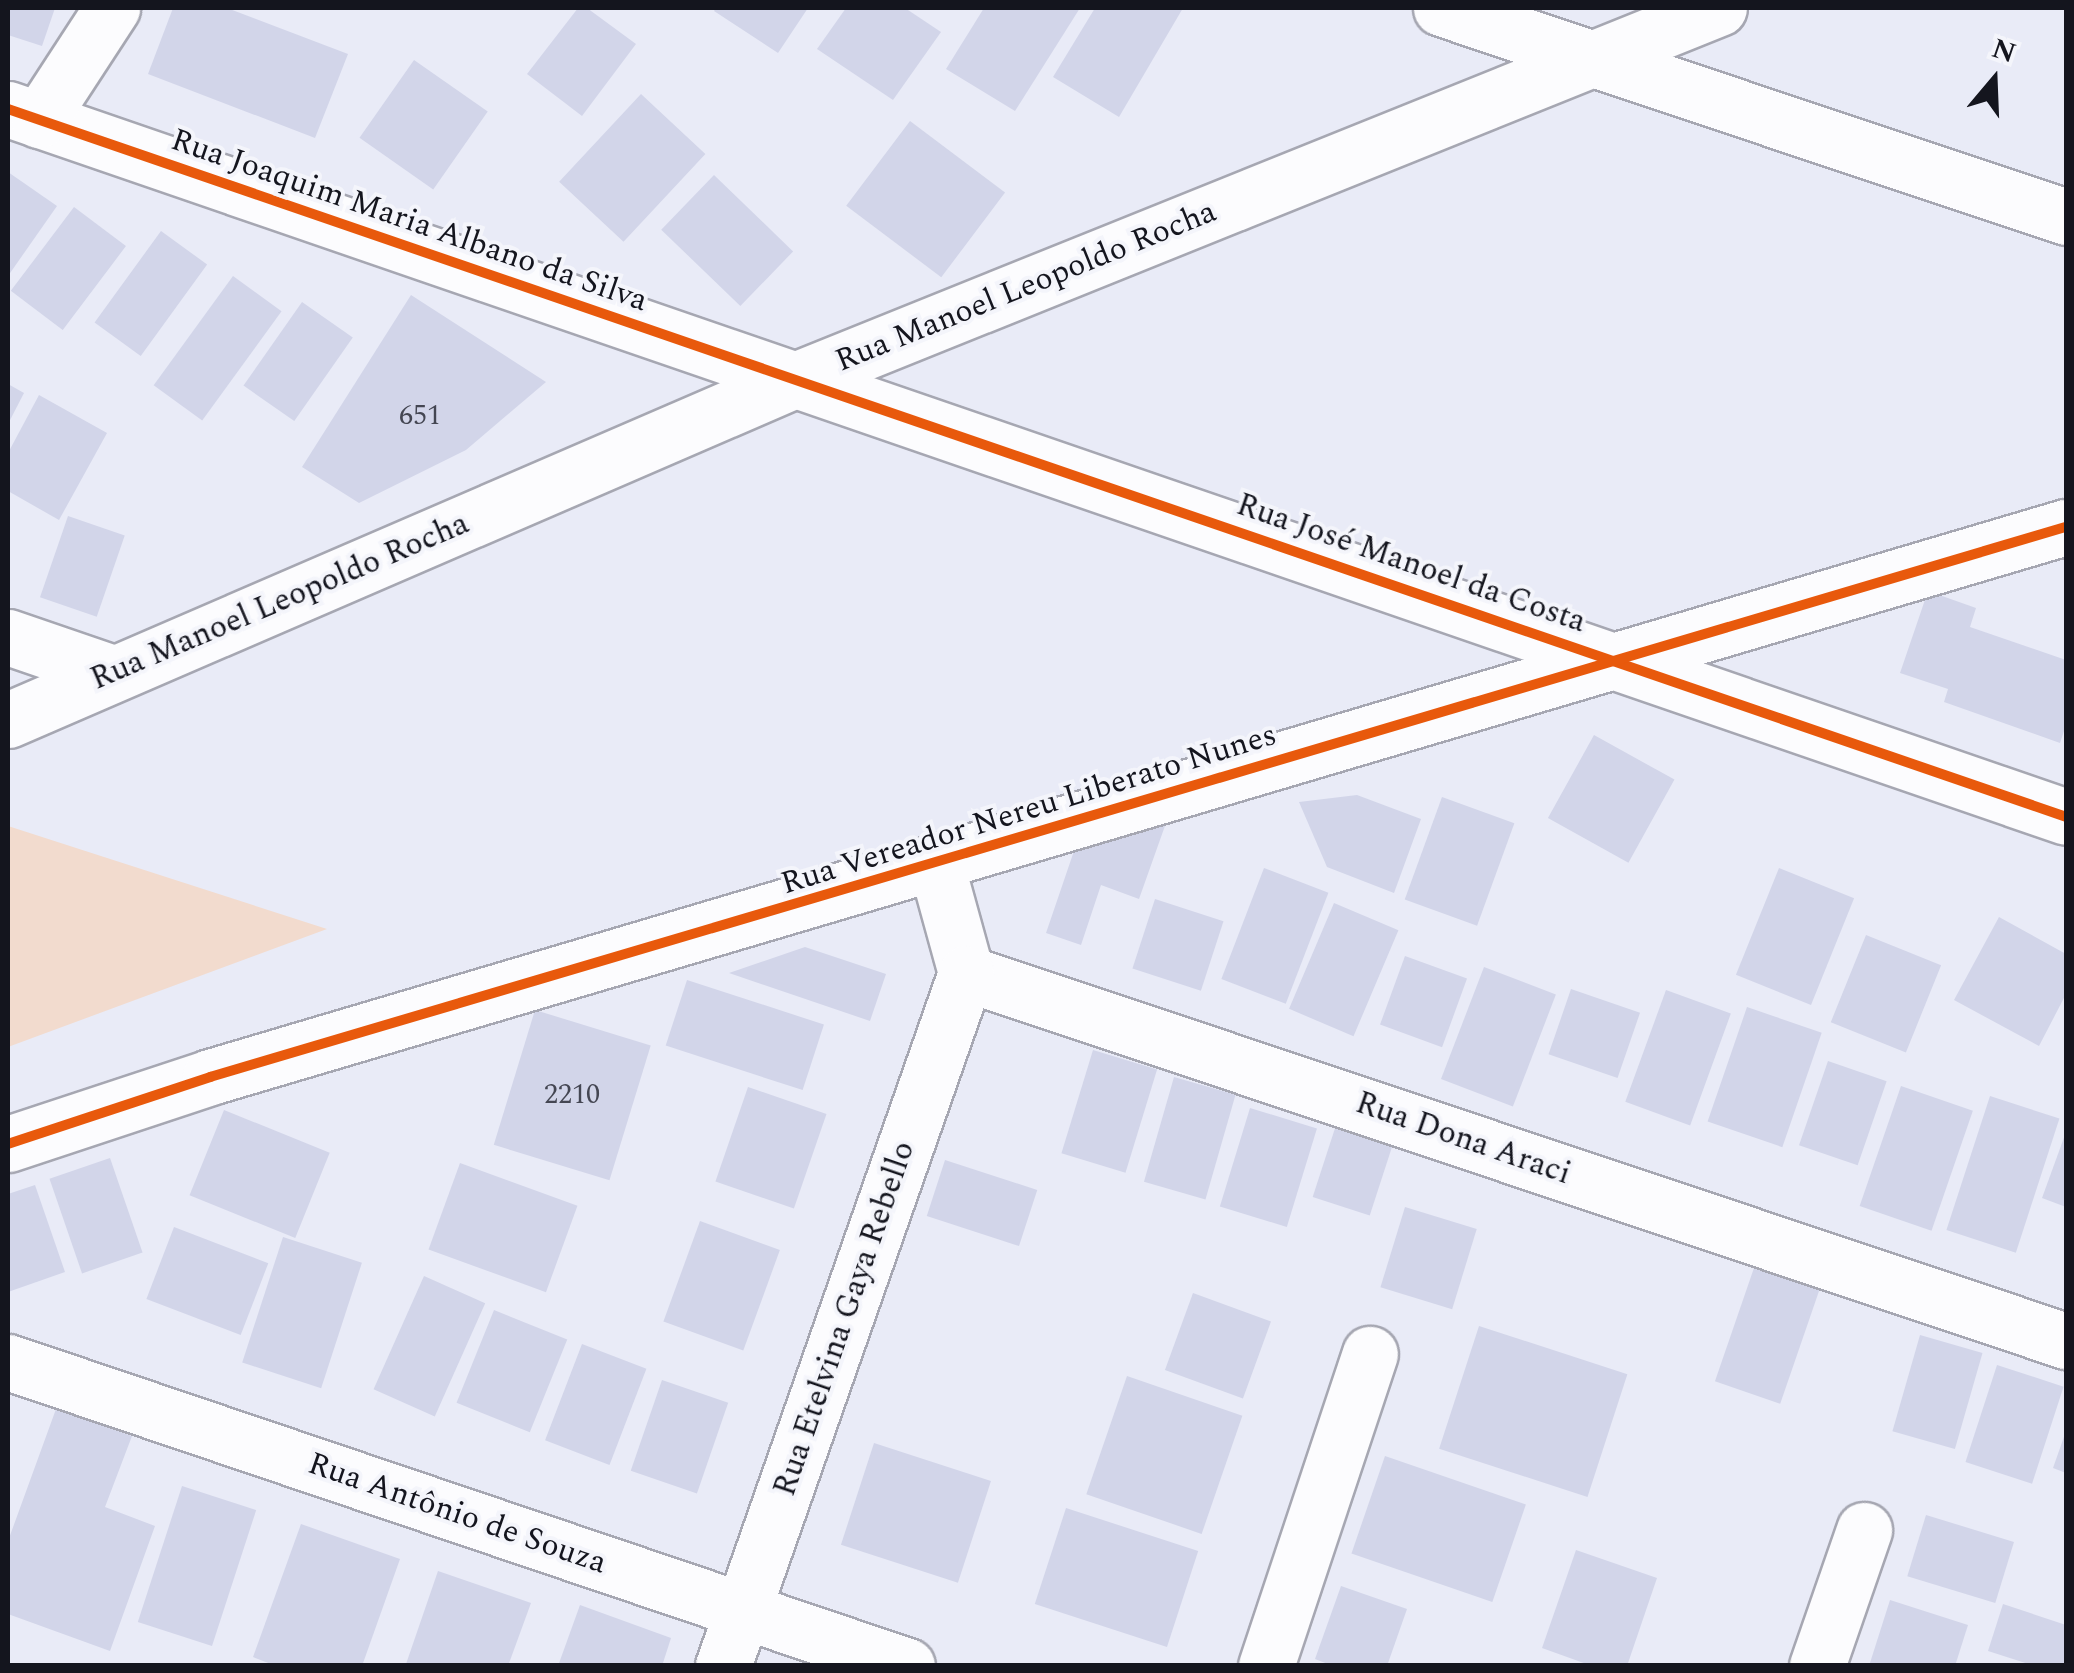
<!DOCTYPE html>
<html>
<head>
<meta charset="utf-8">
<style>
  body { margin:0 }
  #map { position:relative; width:2074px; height:1673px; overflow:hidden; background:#e9ebf7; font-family:Spectral,serif }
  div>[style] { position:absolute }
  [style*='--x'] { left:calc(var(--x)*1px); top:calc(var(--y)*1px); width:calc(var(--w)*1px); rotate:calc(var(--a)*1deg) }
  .green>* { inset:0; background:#f2dbce }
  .building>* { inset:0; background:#d2d5e9; transform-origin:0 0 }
  .roads { filter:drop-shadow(2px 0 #a6a7b2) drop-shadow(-2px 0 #a6a7b2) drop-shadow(0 2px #a6a7b2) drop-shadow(0 -2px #a6a7b2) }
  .street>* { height:55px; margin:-27.5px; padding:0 27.5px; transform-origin:27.5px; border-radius:27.5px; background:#fcfcfe }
  .secondary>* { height:55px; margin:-27.5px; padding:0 27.5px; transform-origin:27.5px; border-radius:27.5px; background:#fcfcfe }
  .cycleway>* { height:10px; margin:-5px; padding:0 5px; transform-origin:5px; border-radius:5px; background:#e8590c }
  span { translate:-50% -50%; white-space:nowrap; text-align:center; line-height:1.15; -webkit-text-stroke:8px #f4f5fb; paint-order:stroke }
  .number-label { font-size:28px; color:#444652 }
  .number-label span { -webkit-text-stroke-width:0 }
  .street-label { font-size:32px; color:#14151e }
  .frame { position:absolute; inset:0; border:10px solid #14151e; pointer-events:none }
  .north { position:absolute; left:1944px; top:30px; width:100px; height:100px; -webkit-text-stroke:8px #f4f5fb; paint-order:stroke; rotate:19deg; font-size:28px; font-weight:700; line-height:40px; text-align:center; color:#14151e }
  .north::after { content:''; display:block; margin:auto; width:35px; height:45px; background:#14151e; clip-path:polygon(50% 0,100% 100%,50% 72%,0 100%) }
</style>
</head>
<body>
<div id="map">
  <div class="green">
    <div style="clip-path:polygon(8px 826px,104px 857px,327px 929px,8px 1047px)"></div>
  </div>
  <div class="building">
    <div style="clip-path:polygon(8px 8px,55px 8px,42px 46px,8px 35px)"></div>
    <div style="clip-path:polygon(173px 8px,227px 8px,348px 54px,315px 138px,148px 74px)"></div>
    <div style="clip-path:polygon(578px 8px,587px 8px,636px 44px,582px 116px,527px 74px)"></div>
    <div style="clip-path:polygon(716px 8px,808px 8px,778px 53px,714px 11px)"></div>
    <div style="clip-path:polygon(846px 8px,905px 8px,941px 32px,893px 100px,817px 49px)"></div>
    <div style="clip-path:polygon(984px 8px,1080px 8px,1015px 111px,946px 69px)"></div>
    <div style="clip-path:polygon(1095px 8px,1183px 8px,1119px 117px,1053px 77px)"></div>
    <div style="left:414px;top:60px;width:90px;height:95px;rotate:35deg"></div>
    <div style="left:641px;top:94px;width:88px;height:120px;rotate:43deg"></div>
    <div style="left:910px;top:121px;width:119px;height:106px;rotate:37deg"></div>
    <div style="clip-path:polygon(8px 172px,57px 206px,8px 276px)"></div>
    <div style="left:714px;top:175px;width:110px;height:76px;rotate:44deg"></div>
    <div style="left:74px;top:207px;width:65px;height:105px;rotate:37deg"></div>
    <div style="left:161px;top:231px;width:57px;height:113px;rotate:36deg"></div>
    <div style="left:233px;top:276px;width:60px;height:135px;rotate:36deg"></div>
    <div style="clip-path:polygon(411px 295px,546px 382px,466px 450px,359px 503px,302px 467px)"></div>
    <div style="left:302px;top:302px;width:62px;height:102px;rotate:35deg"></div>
    <div style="clip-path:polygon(8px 384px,24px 393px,8px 424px)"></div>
    <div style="clip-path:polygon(39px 395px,107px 433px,59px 520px,8px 491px,8px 453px)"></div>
    <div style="left:68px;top:516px;width:60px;height:86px;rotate:19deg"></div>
    <div style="clip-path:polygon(1928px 591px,1976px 608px,1970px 627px,2066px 660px,2066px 725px,2060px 743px,1944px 702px,1948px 689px,1900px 673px)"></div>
    <div style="left:1594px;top:735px;width:92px;height:95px;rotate:29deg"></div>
    <div style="clip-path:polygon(1357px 795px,1421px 819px,1394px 893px,1327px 867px,1299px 802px)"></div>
    <div style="left:1442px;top:797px;width:77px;height:109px;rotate:20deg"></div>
    <div style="clip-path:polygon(1166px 823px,1139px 899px,1101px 885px,1081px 945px,1046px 933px,1075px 848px)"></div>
    <div style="left:1264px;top:868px;width:69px;height:119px;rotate:21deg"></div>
    <div style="left:1779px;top:868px;width:81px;height:115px;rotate:22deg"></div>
    <div style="left:1155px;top:899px;width:72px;height:73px;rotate:18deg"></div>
    <div style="left:1334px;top:903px;width:70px;height:115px;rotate:23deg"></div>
    <div style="clip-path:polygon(1999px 917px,2066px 954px,2066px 994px,2039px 1046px,1954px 1000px)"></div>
    <div style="left:1866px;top:935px;width:81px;height:94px;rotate:22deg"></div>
    <div style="clip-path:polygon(805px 947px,886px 974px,870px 1021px,729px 973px)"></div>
    <div style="left:1405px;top:956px;width:66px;height:73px;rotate:20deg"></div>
    <div style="left:1484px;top:967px;width:77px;height:120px;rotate:21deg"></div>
    <div style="left:687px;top:980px;width:144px;height:69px;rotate:18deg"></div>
    <div style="left:1571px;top:989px;width:73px;height:69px;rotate:19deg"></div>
    <div style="left:1666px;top:990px;width:69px;height:119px;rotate:20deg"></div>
    <div style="left:1747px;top:1007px;width:79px;height:121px;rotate:19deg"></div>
    <div style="left:535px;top:1010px;width:121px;height:141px;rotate:17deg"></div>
    <div style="left:1093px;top:1050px;width:67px;height:108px;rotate:17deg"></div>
    <div style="left:1828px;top:1061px;width:62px;height:89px;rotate:19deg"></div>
    <div style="left:1174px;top:1077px;width:64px;height:109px;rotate:16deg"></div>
    <div style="left:1901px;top:1086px;width:76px;height:127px;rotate:19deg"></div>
    <div style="left:748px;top:1087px;width:83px;height:100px;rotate:19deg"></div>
    <div style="left:1990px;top:1096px;width:73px;height:141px;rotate:18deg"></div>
    <div style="left:1250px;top:1108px;width:70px;height:103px;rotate:17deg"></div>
    <div style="left:224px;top:1110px;width:114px;height:92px;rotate:22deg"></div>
    <div style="left:1338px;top:1119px;width:60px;height:82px;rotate:18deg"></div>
    <div style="clip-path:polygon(2066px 1132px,2066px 1207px,2042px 1198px)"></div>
    <div style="left:110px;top:1158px;width:100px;height:64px;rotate:71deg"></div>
    <div style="left:945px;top:1160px;width:97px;height:59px;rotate:18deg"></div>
    <div style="left:460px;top:1163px;width:125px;height:92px;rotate:20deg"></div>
    <div style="clip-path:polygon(35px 1185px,65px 1272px,8px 1292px,8px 1194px)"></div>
    <div style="left:1405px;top:1207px;width:75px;height:84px;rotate:17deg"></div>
    <div style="left:700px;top:1221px;width:85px;height:107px;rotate:20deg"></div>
    <div style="left:174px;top:1227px;width:101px;height:77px;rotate:21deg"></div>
    <div style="left:283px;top:1237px;width:83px;height:132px;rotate:18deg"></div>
    <div style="left:1755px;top:1265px;width:69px;height:123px;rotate:19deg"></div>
    <div style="left:424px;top:1276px;width:67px;height:124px;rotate:24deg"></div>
    <div style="left:1193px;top:1293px;width:83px;height:82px;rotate:20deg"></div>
    <div style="left:494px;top:1310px;width:79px;height:100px;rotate:22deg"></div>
    <div style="left:1479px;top:1326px;width:156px;height:129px;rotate:18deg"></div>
    <div style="left:1920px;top:1335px;width:65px;height:100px;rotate:16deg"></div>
    <div style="left:582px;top:1344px;width:69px;height:103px;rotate:21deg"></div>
    <div style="left:1997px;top:1365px;width:70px;height:102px;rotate:18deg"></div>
    <div style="left:1127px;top:1376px;width:122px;height:125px;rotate:19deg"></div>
    <div style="left:662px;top:1380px;width:70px;height:96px;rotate:19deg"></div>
    <div style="clip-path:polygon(56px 1409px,132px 1436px,105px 1507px,155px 1526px,110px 1651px,8px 1614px,8px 1541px)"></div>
    <div style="clip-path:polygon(2066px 1431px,2066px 1473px,2053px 1468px)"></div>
    <div style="left:874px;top:1443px;width:123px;height:107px;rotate:18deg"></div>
    <div style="left:1385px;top:1456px;width:149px;height:103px;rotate:19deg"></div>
    <div style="left:182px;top:1486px;width:78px;height:143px;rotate:18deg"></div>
    <div style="left:1066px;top:1508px;width:139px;height:101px;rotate:18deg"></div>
    <div style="left:1926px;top:1515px;width:92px;height:64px;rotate:17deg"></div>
    <div style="clip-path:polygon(301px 1524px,400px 1559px,362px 1666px,276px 1666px,253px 1657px)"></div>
    <div style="clip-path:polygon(1576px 1550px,1657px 1578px,1627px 1666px,1592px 1666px,1542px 1648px)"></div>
    <div style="clip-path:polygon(438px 1571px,531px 1603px,508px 1666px,406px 1664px)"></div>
    <div style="clip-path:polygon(1341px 1586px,1407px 1609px,1387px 1666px,1333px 1666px,1315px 1659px)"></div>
    <div style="clip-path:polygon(1890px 1600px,1968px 1625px,1955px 1666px,1869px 1666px)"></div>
    <div style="clip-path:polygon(2003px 1604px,2066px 1625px,2066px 1666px,2035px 1666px,1988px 1651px)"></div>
    <div style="clip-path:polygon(580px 1605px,671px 1638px,662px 1666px,558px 1666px)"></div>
  </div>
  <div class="roads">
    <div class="street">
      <div style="--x:1441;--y:8;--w:659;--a:18.49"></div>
      <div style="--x:8;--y:109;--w:2176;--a:18.98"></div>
      <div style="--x:39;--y:120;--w:134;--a:-56.9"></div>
      <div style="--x:8;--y:637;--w:111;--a:18.9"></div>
      <div style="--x:936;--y:864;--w:113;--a:74.6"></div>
      <div style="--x:966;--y:973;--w:1160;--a:18.5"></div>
      <div style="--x:8;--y:1362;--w:949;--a:18.68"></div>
      <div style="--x:723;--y:1666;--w:734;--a:-70.68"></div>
      <div style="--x:1266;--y:1666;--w:329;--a:-71.6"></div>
      <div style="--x:1817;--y:1666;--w:144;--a:-70.9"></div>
    </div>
    <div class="secondary">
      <div style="--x:8;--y:720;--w:857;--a:-23.37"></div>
      <div style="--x:795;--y:380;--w:996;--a:-21.93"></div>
      <div style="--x:8;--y:1144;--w:213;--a:-18.3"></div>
      <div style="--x:210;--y:1077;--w:1936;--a:-16.51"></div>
    </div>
  </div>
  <div class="cycleway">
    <div style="--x:8;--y:109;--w:2176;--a:18.98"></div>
    <div style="--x:8;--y:1144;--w:213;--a:-18.3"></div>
    <div style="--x:210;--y:1077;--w:1936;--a:-16.51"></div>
  </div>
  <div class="number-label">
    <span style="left:420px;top:416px">651</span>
    <span style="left:572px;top:1095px">2210</span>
  </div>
  <div class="street-label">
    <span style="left:409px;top:221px;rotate:19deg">Rua Joaquim Maria Albano da Silva</span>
    <span style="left:1026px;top:287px;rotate:-22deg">Rua Manoel Leopoldo Rocha</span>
    <span style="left:1411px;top:564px;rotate:19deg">Rua José Manoel da Costa</span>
    <span style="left:280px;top:602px;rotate:-23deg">Rua Manoel Leopoldo Rocha</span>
    <span style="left:1029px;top:810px;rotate:-17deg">Rua Vereador Nereu Liberato Nunes</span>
    <span style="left:1463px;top:1139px;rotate:19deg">Rua Dona Araci</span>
    <span style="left:845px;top:1319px;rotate:-71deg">Rua Etelvina Gaya Rebello</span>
    <span style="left:457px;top:1514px;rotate:19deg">Rua Antônio de Souza</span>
  </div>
  <div class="frame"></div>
  <div class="north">N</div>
</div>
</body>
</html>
